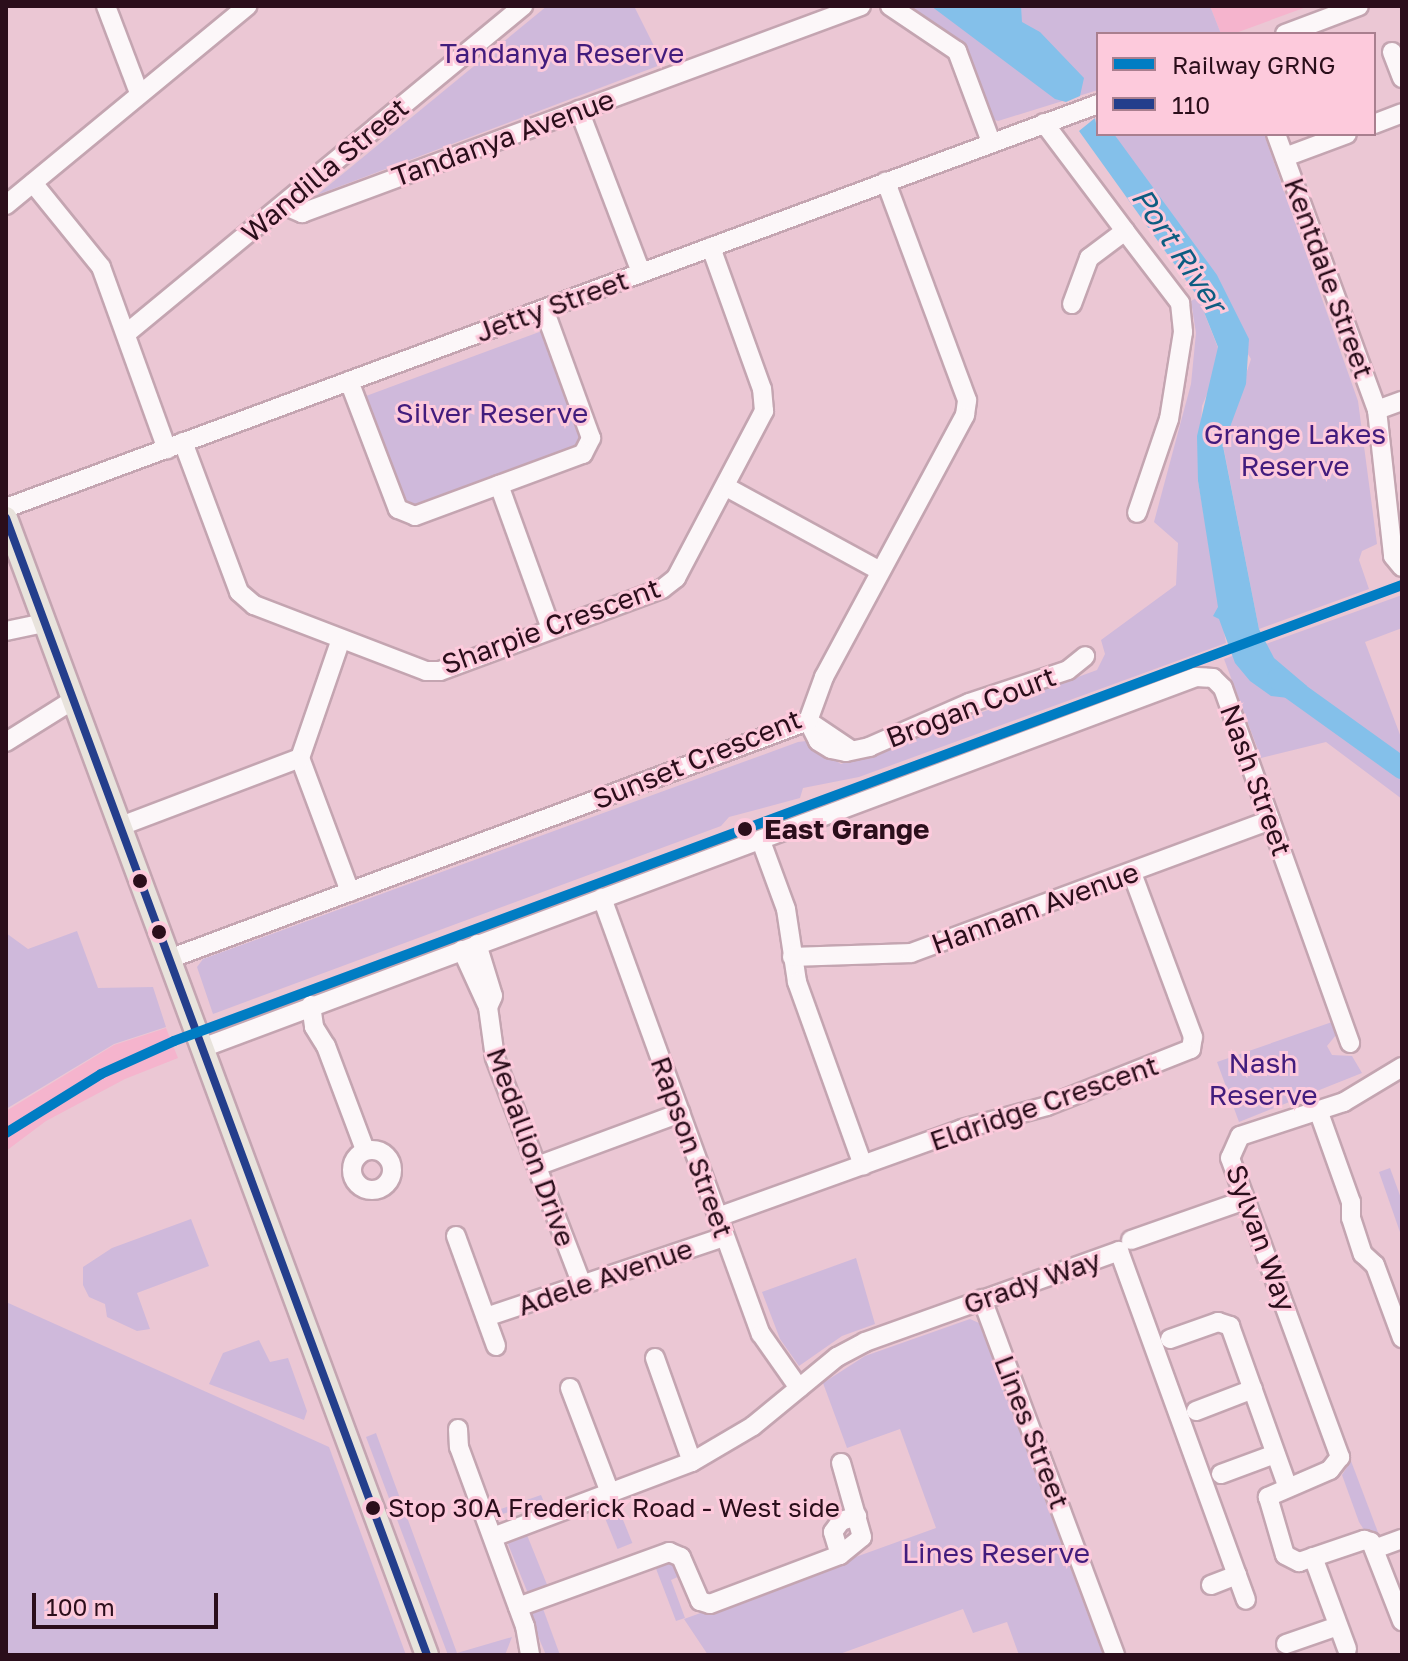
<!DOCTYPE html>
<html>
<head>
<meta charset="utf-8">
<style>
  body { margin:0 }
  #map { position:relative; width:1408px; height:1661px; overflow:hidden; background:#ebc7d4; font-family:"Golos Text",sans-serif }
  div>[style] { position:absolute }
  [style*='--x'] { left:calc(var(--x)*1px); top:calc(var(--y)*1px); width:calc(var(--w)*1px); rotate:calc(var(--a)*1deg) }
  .built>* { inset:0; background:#f5b4cd }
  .green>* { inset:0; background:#cfb9db; transform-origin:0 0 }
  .water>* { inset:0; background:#84c0ea }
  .river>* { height:22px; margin:-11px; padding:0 11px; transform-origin:11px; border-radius:11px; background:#84c0ea }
  .roads { filter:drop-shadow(2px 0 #c4a5b1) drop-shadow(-2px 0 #c4a5b1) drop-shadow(0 2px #c4a5b1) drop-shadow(0 -2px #c4a5b1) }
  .minor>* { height:18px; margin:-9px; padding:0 9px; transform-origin:9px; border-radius:9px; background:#fcf7f9 }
  .minor>.ring { margin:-9px; padding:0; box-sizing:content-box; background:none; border:18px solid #fcf7f9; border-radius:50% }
  .major>* { height:22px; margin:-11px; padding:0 11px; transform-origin:11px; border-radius:11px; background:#e8e3dc }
  .bus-1>* { height:8px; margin:-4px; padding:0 4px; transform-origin:4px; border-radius:4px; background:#243e8c }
  .rail-1>* { height:10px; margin:-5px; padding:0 5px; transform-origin:5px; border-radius:5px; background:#007dc3 }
  .dots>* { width:22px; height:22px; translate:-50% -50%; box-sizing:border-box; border:4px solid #fdcadc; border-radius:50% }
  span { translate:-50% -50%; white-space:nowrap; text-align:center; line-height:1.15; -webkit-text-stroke:6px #fdcadc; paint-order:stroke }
  .bus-label { font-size:26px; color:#2b0e1b }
  .left { translate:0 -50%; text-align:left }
  .park-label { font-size:28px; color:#421c7d }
  .street-label { font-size:28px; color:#2b0e1b }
  .stop-label { font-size:28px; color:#2b0e1b; font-weight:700 }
  .water-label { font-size:30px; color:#0d5d81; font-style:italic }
  .frame { position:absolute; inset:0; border:8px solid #2b0e1b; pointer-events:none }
  .legend { position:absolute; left:1096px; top:32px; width:280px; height:104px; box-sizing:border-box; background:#fdcadc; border:2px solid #a97f8f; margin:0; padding:10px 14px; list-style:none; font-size:24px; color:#2b0e1b }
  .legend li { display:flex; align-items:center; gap:16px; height:40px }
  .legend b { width:40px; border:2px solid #a97f8f }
  .scale { position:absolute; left:32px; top:1593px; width:186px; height:36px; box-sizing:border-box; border:4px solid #2b0e1b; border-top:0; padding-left:10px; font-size:24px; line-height:28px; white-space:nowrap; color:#2b0e1b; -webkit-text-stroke:6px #fdcadc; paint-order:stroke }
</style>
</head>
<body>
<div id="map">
  <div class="built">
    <div style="clip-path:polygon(1210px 6px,1309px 6px,1233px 34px,1221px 34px)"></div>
    <div style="clip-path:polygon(166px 1028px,178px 1058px,125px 1079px,46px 1121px,6px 1151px,6px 1111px,114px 1045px)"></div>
  </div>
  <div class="green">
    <div style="clip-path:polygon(547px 6px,634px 6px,663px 64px,317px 195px)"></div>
    <div style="clip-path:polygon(911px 6px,1210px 6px,1221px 34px,1098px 34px,1098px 90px,998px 121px,992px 119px,968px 54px)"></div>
    <div style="clip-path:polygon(1114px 134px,1264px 134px,1358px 401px,1377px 544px,1362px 551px,1359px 560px,1369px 589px,1259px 629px,1223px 445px,1251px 359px)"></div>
    <div style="clip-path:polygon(1198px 297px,1218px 348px,1216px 373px,1202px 406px,1198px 481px,1226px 643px,859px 777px,803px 788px,800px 798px,729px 817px,721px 826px,213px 1014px,197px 967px,203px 959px,798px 742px,806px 741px,841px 764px,1097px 670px,1105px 654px,1101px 640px,1176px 585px,1178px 543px,1154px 522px,1191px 384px,1196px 333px,1191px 301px)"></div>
    <div style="clip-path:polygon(542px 331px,581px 436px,576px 447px,414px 506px,405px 502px,366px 396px)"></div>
    <div style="clip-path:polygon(1402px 595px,1402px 628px,1365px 642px,1402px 740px,1402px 799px,1326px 742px,1261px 758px,1224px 659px)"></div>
    <div style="clip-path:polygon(77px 931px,98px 988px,153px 987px,166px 1027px,114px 1044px,6px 1109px,6px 933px,28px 949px)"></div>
    <div style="clip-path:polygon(1335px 1021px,1336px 1035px,1327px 1046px,1332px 1055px,1352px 1056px,1362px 1073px,1239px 1122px,1217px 1062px)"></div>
    <div style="clip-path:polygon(1390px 1168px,1402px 1201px,1401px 1235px,1379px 1172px)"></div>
    <div style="clip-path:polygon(191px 1219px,209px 1266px,137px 1293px,150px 1329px,137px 1331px,107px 1317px,105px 1304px,89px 1297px,83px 1285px,83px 1267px,112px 1248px)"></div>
    <div style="clip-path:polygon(856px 1258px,875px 1324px,842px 1336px,799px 1366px,780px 1339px,762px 1292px)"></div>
    <div style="clip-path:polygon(6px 1302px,329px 1447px,406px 1655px,6px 1655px)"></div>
    <div style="clip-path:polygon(970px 1319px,979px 1323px,1103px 1655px,1019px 1655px,1007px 1622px,973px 1633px,963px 1609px,837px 1655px,708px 1655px,684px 1619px,936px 1528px,900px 1429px,847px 1448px,823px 1383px,865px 1356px)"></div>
    <div style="clip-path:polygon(259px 1340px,270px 1362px,288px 1358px,307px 1411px,304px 1420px,209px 1384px,223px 1353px)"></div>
    <div style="clip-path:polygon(376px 1433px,457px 1653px,512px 1637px,505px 1655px,448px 1655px,366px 1437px)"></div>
    <div style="clip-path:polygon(1351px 1461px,1379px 1535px,1366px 1533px,1359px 1522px,1342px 1475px)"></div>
    <div style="clip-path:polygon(541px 1495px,544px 1502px,499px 1515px,498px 1510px)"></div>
    <div style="left:617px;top:1505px;width:41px;height:16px;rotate:68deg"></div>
    <div style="left:527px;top:1535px;width:56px;height:21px;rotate:68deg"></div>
    <div style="clip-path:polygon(672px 1559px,682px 1575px,671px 1580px,685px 1618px,676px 1621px,655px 1566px)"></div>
    <div style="clip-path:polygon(542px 1606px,560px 1655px,546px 1655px,529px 1615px)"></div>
  </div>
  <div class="water">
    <div style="clip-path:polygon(931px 6px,1021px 6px,1022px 22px,1040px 32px,1084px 78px,1080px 96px,1066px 102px,1055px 99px)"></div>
    <div style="clip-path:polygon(1095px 118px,1098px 134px,1114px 134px,1217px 275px,1249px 339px,1246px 384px,1223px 446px,1259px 629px,1274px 658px,1307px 686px,1297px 699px,1271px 696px,1250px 681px,1235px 663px,1219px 619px,1213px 616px,1218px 607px,1198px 481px,1197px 436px,1218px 347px,1198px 297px,1079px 131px)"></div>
  </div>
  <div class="river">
    <div style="--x:1278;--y:679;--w:153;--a:35.7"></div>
  </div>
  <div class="roads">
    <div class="minor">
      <div style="--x:106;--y:6;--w:93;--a:69.2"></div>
      <div style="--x:890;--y:6;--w:81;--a:33.9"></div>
      <div style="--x:957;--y:51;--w:97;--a:69.5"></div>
      <div style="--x:1285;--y:34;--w:79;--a:-20.7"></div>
      <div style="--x:1392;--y:52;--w:28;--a:69"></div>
      <div style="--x:579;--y:110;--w:173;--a:69.1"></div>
      <div style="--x:1044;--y:123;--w:135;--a:53.1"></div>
      <div style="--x:1374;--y:124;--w:30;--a:-21"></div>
      <div style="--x:1276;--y:134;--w:294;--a:69.9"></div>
      <div style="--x:1377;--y:410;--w:147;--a:83.7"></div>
      <div style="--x:1393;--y:556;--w:14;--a:51"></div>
      <div style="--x:1285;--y:157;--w:66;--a:-20.4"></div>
      <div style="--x:33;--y:183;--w:108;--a:51"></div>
      <div style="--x:101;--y:267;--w:194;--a:70.1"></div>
      <div style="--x:6;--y:205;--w:313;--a:-39.5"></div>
      <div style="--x:283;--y:205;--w:21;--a:23"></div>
      <div style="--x:302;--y:213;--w:596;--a:-20.32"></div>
      <div style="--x:1072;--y:304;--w:49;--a:-69.7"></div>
      <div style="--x:1089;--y:258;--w:45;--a:-36.9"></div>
      <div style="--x:1125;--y:231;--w:91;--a:52.6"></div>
      <div style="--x:1180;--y:303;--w:29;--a:84"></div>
      <div style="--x:1183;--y:332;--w:88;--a:99.1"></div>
      <div style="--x:1169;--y:419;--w:99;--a:108.8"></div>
      <div style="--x:127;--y:333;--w:514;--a:-39.55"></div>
      <div style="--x:349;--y:381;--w:137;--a:69.1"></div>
      <div style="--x:398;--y:509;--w:18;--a:22"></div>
      <div style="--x:415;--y:516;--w:179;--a:-20.3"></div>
      <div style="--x:583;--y:454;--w:18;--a:-63"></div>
      <div style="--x:591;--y:438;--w:137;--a:-110"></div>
      <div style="--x:1377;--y:410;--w:27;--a:-20"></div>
      <div style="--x:183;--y:442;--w:160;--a:69.5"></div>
      <div style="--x:239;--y:592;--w:20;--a:41"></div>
      <div style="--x:254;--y:605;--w:184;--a:21"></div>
      <div style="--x:426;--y:671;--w:14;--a:0"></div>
      <div style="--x:440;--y:671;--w:237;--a:-20.3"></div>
      <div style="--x:662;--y:589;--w:18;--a:-38"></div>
      <div style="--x:676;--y:578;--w:189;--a:-62.2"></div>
      <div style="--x:764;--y:411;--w:22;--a:-95"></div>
      <div style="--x:762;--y:389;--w:151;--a:-109.8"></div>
      <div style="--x:499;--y:485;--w:153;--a:70.1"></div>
      <div style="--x:728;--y:488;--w:173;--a:28.6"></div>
      <div style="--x:6;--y:508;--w:1164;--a:-20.3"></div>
      <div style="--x:6;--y:631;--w:40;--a:-12"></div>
      <div style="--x:341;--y:639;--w:126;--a:109"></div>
      <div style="--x:300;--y:758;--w:143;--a:69.5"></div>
      <div style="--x:6;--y:742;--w:79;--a:-32.1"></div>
      <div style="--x:851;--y:750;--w:52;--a:-146"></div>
      <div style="--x:808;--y:721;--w:22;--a:63"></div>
      <div style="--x:818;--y:741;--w:15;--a:32"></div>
      <div style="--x:831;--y:749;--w:15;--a:11"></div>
      <div style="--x:846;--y:752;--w:24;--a:-12"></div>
      <div style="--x:869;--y:747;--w:109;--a:-23.7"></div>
      <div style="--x:969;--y:703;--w:104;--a:-18.4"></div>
      <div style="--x:1068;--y:670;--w:22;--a:-39"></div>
      <div style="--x:121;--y:826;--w:191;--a:-20.8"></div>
      <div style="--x:761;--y:841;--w:72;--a:69.8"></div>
      <div style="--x:786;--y:909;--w:74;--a:81.4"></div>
      <div style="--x:797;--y:982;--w:195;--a:70.2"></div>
      <div style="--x:602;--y:898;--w:464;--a:70"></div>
      <div style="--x:761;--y:1334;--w:66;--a:54.9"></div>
      <div style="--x:477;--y:944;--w:54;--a:72.9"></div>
      <div style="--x:493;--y:996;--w:12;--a:114"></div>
      <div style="--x:488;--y:1007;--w:51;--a:82.2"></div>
      <div style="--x:495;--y:1058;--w:243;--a:69"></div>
      <div style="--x:462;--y:950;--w:63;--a:65.5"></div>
      <div style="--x:792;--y:957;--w:119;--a:-1.9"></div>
      <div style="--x:911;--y:953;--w:383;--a:-20.3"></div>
      <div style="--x:169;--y:959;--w:682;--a:-20.43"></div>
      <div style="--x:808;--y:721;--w:47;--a:-70"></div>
      <div style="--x:824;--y:677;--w:298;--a:-61.7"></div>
      <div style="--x:965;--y:415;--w:15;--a:-82"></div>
      <div style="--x:967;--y:400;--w:233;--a:-110.4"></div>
      <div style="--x:311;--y:1005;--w:22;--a:82"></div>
      <div style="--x:314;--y:1027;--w:22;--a:58"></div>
      <div style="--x:326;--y:1046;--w:111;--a:69.4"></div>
      <div style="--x:202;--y:1048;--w:1061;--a:-20.47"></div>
      <div style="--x:1196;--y:677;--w:17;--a:3"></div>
      <div style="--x:1213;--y:678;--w:14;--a:45"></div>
      <div style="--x:1223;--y:688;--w:377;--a:70.3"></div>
      <div style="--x:1402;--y:1067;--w:68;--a:148.9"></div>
      <div style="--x:1344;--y:1102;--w:109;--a:161.9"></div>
      <div style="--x:1240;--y:1136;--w:24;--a:114"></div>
      <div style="--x:1230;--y:1158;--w:319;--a:69.8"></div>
      <div style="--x:1340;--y:1457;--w:16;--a:128"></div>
      <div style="--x:1330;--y:1470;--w:68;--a:156.5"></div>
      <div style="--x:1268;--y:1497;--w:60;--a:73.7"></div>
      <div style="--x:1285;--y:1555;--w:16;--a:27"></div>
      <div style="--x:1299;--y:1562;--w:69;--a:-18.7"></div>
      <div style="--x:1364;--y:1540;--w:7;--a:16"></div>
      <div style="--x:1371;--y:1542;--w:85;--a:68.6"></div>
      <div style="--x:1318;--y:1110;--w:98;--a:70.3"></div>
      <div style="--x:1351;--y:1202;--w:16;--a:90"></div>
      <div style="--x:1351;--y:1218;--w:38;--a:72"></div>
      <div style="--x:1363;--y:1254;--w:16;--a:43"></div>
      <div style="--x:1375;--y:1265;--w:78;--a:69.7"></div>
      <div class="ring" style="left:352px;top:1150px;width:22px;height:22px"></div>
      <div style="--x:537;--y:1166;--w:153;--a:-20.3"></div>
      <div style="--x:718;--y:1217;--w:259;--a:-19.8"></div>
      <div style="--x:962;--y:1129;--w:88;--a:-15.1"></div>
      <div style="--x:1047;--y:1106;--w:155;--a:-21.6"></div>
      <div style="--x:1191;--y:1049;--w:12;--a:-81"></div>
      <div style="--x:1193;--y:1037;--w:175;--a:-110.4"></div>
      <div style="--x:456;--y:1236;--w:117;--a:70"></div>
      <div style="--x:1131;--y:1240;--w:121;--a:-19.3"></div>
      <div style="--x:982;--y:1299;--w:380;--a:69.5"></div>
      <div style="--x:486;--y:1317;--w:251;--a:-18.6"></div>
      <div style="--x:1170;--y:1339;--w:51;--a:-19.5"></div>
      <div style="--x:1218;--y:1322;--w:13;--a:18"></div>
      <div style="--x:1230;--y:1326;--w:169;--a:70.3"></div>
      <div style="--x:655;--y:1358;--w:110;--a:70.4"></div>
      <div style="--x:570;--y:1388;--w:112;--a:69.1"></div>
      <div style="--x:1196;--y:1411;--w:61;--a:-21.1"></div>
      <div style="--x:458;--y:1429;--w:18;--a:87"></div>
      <div style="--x:459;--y:1447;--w:191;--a:69.8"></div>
      <div style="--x:525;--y:1626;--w:29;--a:80"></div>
      <div style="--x:1221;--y:1474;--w:58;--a:-20.3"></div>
      <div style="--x:493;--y:1537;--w:213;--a:-20.7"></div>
      <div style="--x:692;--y:1462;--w:71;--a:-30.5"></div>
      <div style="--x:753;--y:1426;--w:109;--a:-39.4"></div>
      <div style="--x:837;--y:1357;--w:32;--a:-28"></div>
      <div style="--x:865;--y:1342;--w:270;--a:-19.7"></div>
      <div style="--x:1119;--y:1251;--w:371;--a:70"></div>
      <div style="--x:1377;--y:1548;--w:27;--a:-20"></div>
      <div style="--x:840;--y:1555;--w:24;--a:-107"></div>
      <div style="--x:833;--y:1532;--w:14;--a:-54"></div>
      <div style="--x:841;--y:1521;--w:17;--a:-17"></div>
      <div style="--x:1313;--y:1557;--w:98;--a:69.7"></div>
      <div style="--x:1211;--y:1585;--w:28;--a:-21"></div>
      <div style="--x:518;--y:1607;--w:161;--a:-20"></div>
      <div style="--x:669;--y:1552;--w:13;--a:23"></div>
      <div style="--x:681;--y:1557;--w:48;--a:66.6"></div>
      <div style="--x:700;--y:1601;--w:10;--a:17"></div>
      <div style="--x:710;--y:1604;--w:139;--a:-20.7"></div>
      <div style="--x:840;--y:1555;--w:28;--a:-39"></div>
      <div style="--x:862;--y:1537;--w:77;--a:-105.8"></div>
      <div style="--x:1286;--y:1644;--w:55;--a:-19.1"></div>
    </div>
    <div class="major">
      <div style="--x:6;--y:518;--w:1212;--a:69.68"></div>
    </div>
  </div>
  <div class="bus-1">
    <div style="--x:6;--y:518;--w:1212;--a:69.68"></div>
  </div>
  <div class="rail-1">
    <div style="--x:6;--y:1133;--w:112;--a:-31.8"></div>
    <div style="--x:101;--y:1074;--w:80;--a:-24.3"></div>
    <div style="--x:174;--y:1041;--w:1310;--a:-20.37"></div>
  </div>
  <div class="dots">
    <div style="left:745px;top:829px;background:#2b0e1b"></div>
    <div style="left:140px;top:881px;background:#2b0e1b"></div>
    <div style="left:159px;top:932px;background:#2b0e1b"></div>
    <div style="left:373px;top:1508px;background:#2b0e1b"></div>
  </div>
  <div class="bus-label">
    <span class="left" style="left:388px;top:1508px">Stop 30A Frederick Road - West side</span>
  </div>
  <div class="park-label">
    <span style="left:562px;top:53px">Tandanya Reserve</span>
    <span style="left:492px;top:413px">Silver Reserve</span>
    <span style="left:1295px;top:450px">Grange Lakes<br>Reserve</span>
    <span style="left:1263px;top:1079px">Nash<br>Reserve</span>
    <span style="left:996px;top:1553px">Lines Reserve</span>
  </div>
  <div class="street-label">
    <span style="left:503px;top:138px;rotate:-20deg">Tandanya Avenue</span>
    <span style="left:325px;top:170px;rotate:-40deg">Wandilla Street</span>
    <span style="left:1329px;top:278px;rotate:70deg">Kentdale Street</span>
    <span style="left:552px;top:306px;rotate:-20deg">Jetty Street</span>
    <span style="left:551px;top:626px;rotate:-20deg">Sharpie Crescent</span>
    <span style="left:971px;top:707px;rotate:-21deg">Brogan Court</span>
    <span style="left:697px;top:759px;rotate:-22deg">Sunset Crescent</span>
    <span style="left:1256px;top:780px;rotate:70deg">Nash Street</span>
    <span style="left:1035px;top:908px;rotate:-20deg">Hannam Avenue</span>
    <span style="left:1044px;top:1103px;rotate:-19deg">Eldridge Crescent</span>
    <span style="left:531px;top:1147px;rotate:70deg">Medallion Drive</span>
    <span style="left:692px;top:1147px;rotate:70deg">Rapson Street</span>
    <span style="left:1261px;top:1238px;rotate:70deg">Sylvan Way</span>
    <span style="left:605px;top:1277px;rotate:-19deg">Adele Avenue</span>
    <span style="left:1032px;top:1282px;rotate:-19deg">Grady Way</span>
    <span style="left:1032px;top:1432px;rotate:69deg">Lines Street</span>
  </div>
  <div class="stop-label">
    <span class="left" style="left:764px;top:829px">East Grange</span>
  </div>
  <div class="water-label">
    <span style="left:1179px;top:250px;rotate:56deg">Port River</span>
  </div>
  <div class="frame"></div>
  <ul class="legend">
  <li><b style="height:10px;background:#007dc3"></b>Railway GRNG</li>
  <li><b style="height:10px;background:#243e8c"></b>110</li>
  </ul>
  <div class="scale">100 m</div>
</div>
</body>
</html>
